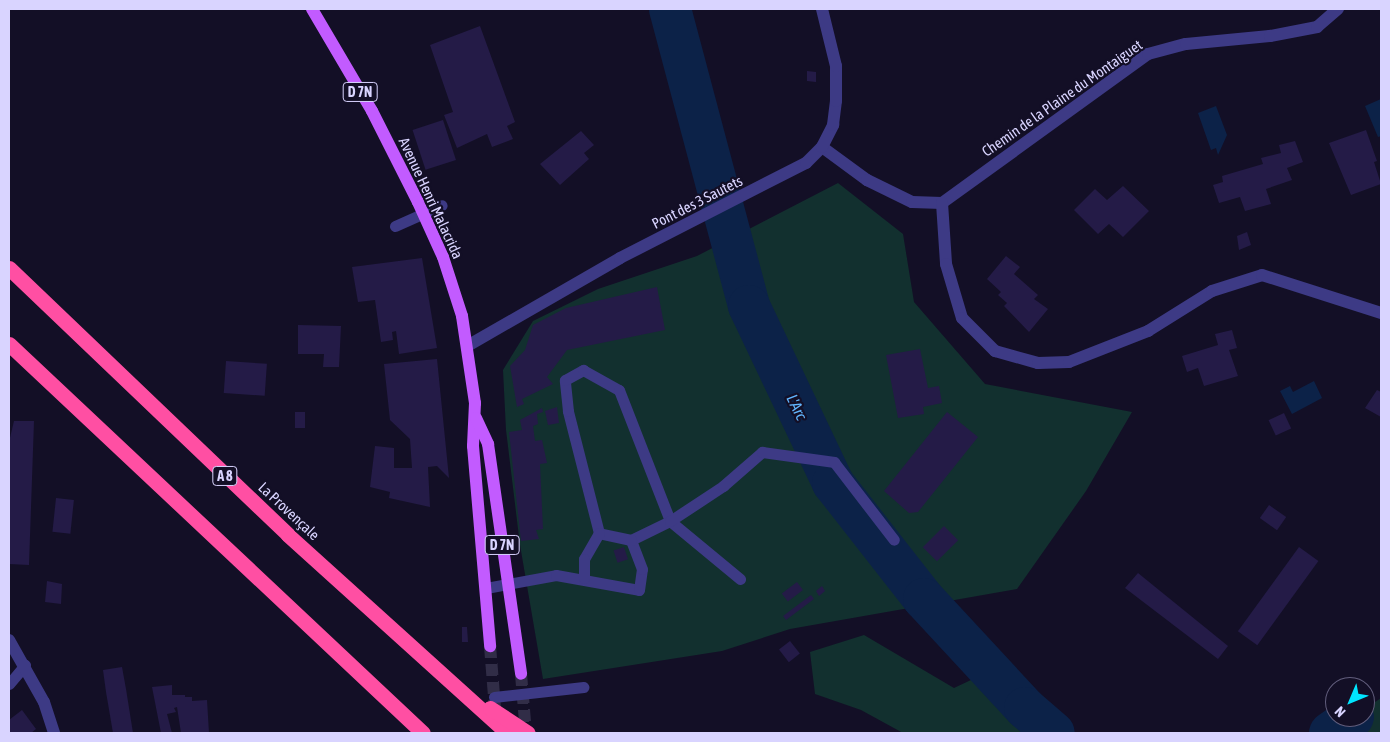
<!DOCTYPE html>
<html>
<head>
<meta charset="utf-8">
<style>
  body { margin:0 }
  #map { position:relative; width:1390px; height:742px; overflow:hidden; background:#130f26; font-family:"Asap Condensed",sans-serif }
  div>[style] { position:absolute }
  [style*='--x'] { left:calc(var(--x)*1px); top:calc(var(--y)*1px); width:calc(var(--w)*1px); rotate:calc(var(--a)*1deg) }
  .green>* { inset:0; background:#12302f }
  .water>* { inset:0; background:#0c2248 }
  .river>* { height:42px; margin:-21px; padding:0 21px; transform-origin:21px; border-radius:21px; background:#0c2248 }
  .building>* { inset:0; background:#241b47; transform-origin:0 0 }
  .primary-tunnel>* { height:12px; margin-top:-6px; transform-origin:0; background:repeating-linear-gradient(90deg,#312d47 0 12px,transparent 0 18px) }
  .service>* { height:11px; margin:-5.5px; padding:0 5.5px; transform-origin:5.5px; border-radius:5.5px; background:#3d3a85 }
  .minor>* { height:12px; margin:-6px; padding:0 6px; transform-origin:6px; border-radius:6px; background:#3d3a85 }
  .tertiary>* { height:12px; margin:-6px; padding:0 6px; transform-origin:6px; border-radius:6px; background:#3d3a85 }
  .primary>* { height:12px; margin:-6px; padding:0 6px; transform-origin:6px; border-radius:6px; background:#c25bff }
  .motorway>* { height:15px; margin:-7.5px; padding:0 7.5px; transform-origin:7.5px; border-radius:7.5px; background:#ff4fa3 }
  span { translate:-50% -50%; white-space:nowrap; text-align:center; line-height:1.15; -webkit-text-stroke:4.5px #130f26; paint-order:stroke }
  .shield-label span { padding:1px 4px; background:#130f26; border:1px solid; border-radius:4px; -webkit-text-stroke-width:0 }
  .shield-label { font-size:14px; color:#d9d4ff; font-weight:700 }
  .street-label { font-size:15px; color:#d9d4ff }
  .water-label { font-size:16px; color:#62b6ff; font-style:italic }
  .frame { position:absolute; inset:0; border:10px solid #d9d4ff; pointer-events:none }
  .north { position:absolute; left:1325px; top:677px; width:50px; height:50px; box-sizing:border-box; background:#130f26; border:1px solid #625e7d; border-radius:50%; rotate:225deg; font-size:14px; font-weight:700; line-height:20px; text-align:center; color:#d9d4ff }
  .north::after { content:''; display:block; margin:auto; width:18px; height:22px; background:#00e5ff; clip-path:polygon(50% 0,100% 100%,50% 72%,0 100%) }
</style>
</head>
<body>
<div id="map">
  <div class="green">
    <div style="clip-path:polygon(838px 183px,903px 234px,914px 302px,985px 384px,1132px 412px,1086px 491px,1017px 589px,790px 629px,722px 651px,543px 679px,520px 545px,506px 430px,503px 370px,533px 321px,598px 289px,697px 256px)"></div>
    <div style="clip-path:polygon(864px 635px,954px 688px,990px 671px,1054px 733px,903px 733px,861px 710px,815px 694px,810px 652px)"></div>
    <div style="clip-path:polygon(1381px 698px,1381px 733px,1330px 733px,1353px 717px,1365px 717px,1365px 709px)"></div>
  </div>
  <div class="water">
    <div style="clip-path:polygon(1381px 99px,1381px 136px,1378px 137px,1365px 106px)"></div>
    <div style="clip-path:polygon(1216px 106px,1227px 135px,1218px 155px,1216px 148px,1211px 150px,1198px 113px)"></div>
    <div style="clip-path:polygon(1314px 381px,1322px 398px,1292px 414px,1280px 391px,1290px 386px,1293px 392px)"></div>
  </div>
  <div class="river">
    <div style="--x:670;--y:9;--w:307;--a:75.1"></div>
    <div style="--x:749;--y:306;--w:196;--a:64.6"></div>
    <div style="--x:833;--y:483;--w:147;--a:51.9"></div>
    <div style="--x:924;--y:599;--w:149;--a:47.2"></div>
    <div style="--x:1025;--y:708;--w:38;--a:41"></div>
    <div style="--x:1330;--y:733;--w:28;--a:-35"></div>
  </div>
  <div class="building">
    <div style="clip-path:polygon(480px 26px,515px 122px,507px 126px,513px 139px,492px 147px,487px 134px,457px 148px,444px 115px,453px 112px,430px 45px)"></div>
    <div style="clip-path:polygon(807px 71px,816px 72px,816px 82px,807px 81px)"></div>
    <div style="left:443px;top:120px;width:42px;height:32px;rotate:72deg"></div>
    <div style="clip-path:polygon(1366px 130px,1377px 161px,1374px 162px,1381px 184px,1351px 195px,1329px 143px)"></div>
    <div style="clip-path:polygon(581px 131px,594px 145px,584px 153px,589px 159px,560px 185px,540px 164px)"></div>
    <div style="clip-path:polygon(1295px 141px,1303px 162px,1287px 168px,1292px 180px,1266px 189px,1271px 204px,1245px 211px,1240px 197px,1219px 203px,1213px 185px,1223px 182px,1222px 176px,1263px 164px,1261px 158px,1281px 153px,1279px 145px)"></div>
    <div style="clip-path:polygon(1123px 186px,1149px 211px,1123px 237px,1109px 224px,1098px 234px,1074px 210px,1095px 189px,1107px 200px)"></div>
    <div style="clip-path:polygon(1247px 232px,1251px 245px,1239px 250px,1237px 236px)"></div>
    <div style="clip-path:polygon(1006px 256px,1020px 267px,1014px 274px,1038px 295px,1034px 299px,1048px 309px,1029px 332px,1004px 306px,1007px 303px,998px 295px,1001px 292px,987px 279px)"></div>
    <div style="clip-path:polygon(422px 258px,437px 348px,399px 354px,396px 331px,392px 332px,393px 340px,381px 342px,375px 300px,358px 302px,352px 267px)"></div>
    <div style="clip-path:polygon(657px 287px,665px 330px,567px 350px,547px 377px,553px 384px,522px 399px,524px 404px,517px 407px,510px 366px,525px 350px,533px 325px,566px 308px)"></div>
    <div style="clip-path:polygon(298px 325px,341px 326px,339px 367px,323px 367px,324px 354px,298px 354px)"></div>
    <div style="clip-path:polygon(1232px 330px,1237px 348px,1229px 350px,1238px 376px,1204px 386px,1198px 368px,1187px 372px,1182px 356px,1218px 345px,1215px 334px)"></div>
    <div style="clip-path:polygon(920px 349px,928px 388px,939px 386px,942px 403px,923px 407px,924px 414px,898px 418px,886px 355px)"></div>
    <div style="clip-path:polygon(437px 359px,449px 478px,437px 466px,428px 467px,430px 507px,389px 498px,390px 492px,370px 487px,375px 446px,394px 448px,394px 468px,412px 468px,410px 439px,390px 420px,384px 364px)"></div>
    <div style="left:226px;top:361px;width:41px;height:32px;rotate:4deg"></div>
    <div style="clip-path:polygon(1377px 390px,1381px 392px,1381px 417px,1365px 408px)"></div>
    <div style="clip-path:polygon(557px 407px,559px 423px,548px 425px,545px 411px)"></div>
    <div style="clip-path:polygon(542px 408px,543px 412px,537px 414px,538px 424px,533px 426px,535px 441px,542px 440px,547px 463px,540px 464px,543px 529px,536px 530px,539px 539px,521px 541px,509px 432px,522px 430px,520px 420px)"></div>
    <div style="left:295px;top:412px;width:10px;height:16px"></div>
    <div style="clip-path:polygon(947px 412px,978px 437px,918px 512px,909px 513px,884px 491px)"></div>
    <div style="left:1284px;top:413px;width:17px;height:17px;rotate:65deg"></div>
    <div style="clip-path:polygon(14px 421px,34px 421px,29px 565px,9px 564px,9px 442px)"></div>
    <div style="left:56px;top:498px;width:18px;height:34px;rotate:6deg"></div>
    <div style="left:1269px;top:505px;width:21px;height:16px;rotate:35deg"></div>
    <div style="left:944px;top:526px;width:20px;height:30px;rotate:45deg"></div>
    <div style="left:624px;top:547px;width:13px;height:11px;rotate:72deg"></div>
    <div style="left:1299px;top:547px;width:24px;height:104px;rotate:36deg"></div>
    <div style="clip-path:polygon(1138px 573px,1228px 646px,1218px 659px,1125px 588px)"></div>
    <div style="clip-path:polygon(47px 581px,62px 584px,61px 604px,45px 602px)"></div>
    <div style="left:797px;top:582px;width:10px;height:19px;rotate:53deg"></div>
    <div style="clip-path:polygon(822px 586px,825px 591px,819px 596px,816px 591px)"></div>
    <div style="left:811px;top:595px;width:5px;height:35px;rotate:53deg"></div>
    <div style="clip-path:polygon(462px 627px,467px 627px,468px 642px,462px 642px)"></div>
    <div style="left:790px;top:641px;width:16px;height:14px;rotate:52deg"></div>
    <div style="clip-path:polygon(122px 667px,126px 689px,133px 733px,113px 733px,106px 692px,103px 670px)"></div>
    <div style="clip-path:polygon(172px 685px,172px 695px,185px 695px,185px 697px,192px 697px,192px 701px,207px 700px,209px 733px,181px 733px,177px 707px,174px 708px,176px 712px,167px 714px,172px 733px,161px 733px,152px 687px)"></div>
    <div style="clip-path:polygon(22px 710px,36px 729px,31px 733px,9px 733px,9px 720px)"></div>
  </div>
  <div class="primary-tunnel">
    <div style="--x:490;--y:646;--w:62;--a:85.4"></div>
    <div style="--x:521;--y:674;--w:59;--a:85.2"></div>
  </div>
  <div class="service">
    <div style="--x:395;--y:226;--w:51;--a:-24.1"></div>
    <div style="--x:599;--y:533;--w:126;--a:-104.3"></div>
    <div style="--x:568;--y:411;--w:31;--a:-96"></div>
    <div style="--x:565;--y:380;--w:21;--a:-29"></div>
    <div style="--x:583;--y:370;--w:41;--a:29.1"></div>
    <div style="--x:619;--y:390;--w:141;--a:68.7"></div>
    <div style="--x:670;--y:521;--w:91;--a:39.6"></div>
    <div style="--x:631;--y:540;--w:43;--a:-26"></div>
    <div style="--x:670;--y:521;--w:64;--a:-33.4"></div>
    <div style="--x:723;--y:486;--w:52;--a:-41.1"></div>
    <div style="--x:762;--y:452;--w:73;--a:7.9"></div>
    <div style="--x:834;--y:462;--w:98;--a:52.4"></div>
    <div style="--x:486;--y:588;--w:71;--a:-10.5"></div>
    <div style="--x:556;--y:575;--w:84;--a:10.2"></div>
    <div style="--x:639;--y:590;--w:21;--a:-82"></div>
    <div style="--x:642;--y:569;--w:31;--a:-111"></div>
    <div style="--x:631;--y:540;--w:33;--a:-168"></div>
    <div style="--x:599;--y:533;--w:30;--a:120"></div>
    <div style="--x:584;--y:559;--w:19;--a:90"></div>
    <div style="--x:9;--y:684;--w:25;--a:-50"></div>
    <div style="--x:494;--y:697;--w:90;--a:-6.4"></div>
  </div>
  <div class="minor">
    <div style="--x:822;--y:147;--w:56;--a:36.3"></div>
    <div style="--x:867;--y:180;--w:50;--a:26.1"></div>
    <div style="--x:912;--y:202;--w:30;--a:2"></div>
    <div style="--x:942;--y:203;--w:254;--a:-35.9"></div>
    <div style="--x:1148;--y:54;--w:39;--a:-15"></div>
    <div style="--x:1186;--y:44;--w:84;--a:-5.4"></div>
    <div style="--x:1270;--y:36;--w:48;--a:-10.8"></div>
    <div style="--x:1317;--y:27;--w:28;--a:-41"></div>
    <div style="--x:942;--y:203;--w:61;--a:86.2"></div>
    <div style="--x:946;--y:264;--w:56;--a:73.5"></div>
    <div style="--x:962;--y:318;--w:47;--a:45"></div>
    <div style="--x:995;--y:351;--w:45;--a:15.6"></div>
    <div style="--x:1038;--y:363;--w:31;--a:-2"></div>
    <div style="--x:1069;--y:362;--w:85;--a:-21.4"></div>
    <div style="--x:1148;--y:331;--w:75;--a:-32"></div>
    <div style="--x:1212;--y:291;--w:52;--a:-17.7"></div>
    <div style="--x:1262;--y:275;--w:125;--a:17.7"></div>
    <div style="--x:9;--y:640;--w:71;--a:60.6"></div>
    <div style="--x:44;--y:702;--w:33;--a:72"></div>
  </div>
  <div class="tertiary">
    <div style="--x:469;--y:345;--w:174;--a:-29.9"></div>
    <div style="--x:620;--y:258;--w:209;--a:-27.1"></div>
    <div style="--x:806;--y:163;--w:23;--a:-45"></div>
    <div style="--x:822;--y:147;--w:25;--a:-63"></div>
    <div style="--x:833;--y:125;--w:24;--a:-83"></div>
    <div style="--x:836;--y:101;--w:35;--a:-90"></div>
    <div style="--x:836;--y:66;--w:59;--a:-103.8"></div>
  </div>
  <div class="primary">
    <div style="--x:312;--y:9;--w:118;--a:59.5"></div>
    <div style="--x:372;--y:111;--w:102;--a:63.2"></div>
    <div style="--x:418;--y:202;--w:60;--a:65.6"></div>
    <div style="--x:443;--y:257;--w:62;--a:72.1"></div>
    <div style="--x:462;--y:316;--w:88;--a:81.5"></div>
    <div style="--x:475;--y:403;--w:43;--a:92.7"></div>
    <div style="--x:473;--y:446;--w:201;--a:85.1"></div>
    <div style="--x:476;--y:418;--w:29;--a:65"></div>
    <div style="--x:488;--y:444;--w:232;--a:81.8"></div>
  </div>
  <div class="motorway">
    <div style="--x:9;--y:268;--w:386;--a:43.7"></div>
    <div style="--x:288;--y:535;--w:295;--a:42.1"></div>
    <div style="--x:9;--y:344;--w:568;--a:43.22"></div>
    <div style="--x:490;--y:708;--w:45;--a:33.3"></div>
  </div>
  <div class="shield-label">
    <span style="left:360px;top:92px">D 7N</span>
    <span style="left:225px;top:476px">A 8</span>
    <span style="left:502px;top:545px">D 7N</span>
  </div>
  <div class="street-label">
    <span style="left:1062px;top:98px;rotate:-35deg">Chemin de la Plaine du Montaiguet</span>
    <span style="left:431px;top:198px;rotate:65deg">Avenue Henri Malacrida</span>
    <span style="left:697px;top:202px;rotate:-27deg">Pont des 3 Sautets</span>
    <span style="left:289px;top:511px;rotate:43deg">La Provençale</span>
  </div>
  <div class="water-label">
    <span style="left:797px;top:407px;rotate:64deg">L'Arc</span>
  </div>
  <div class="frame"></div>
  <div class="north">N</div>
</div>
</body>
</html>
